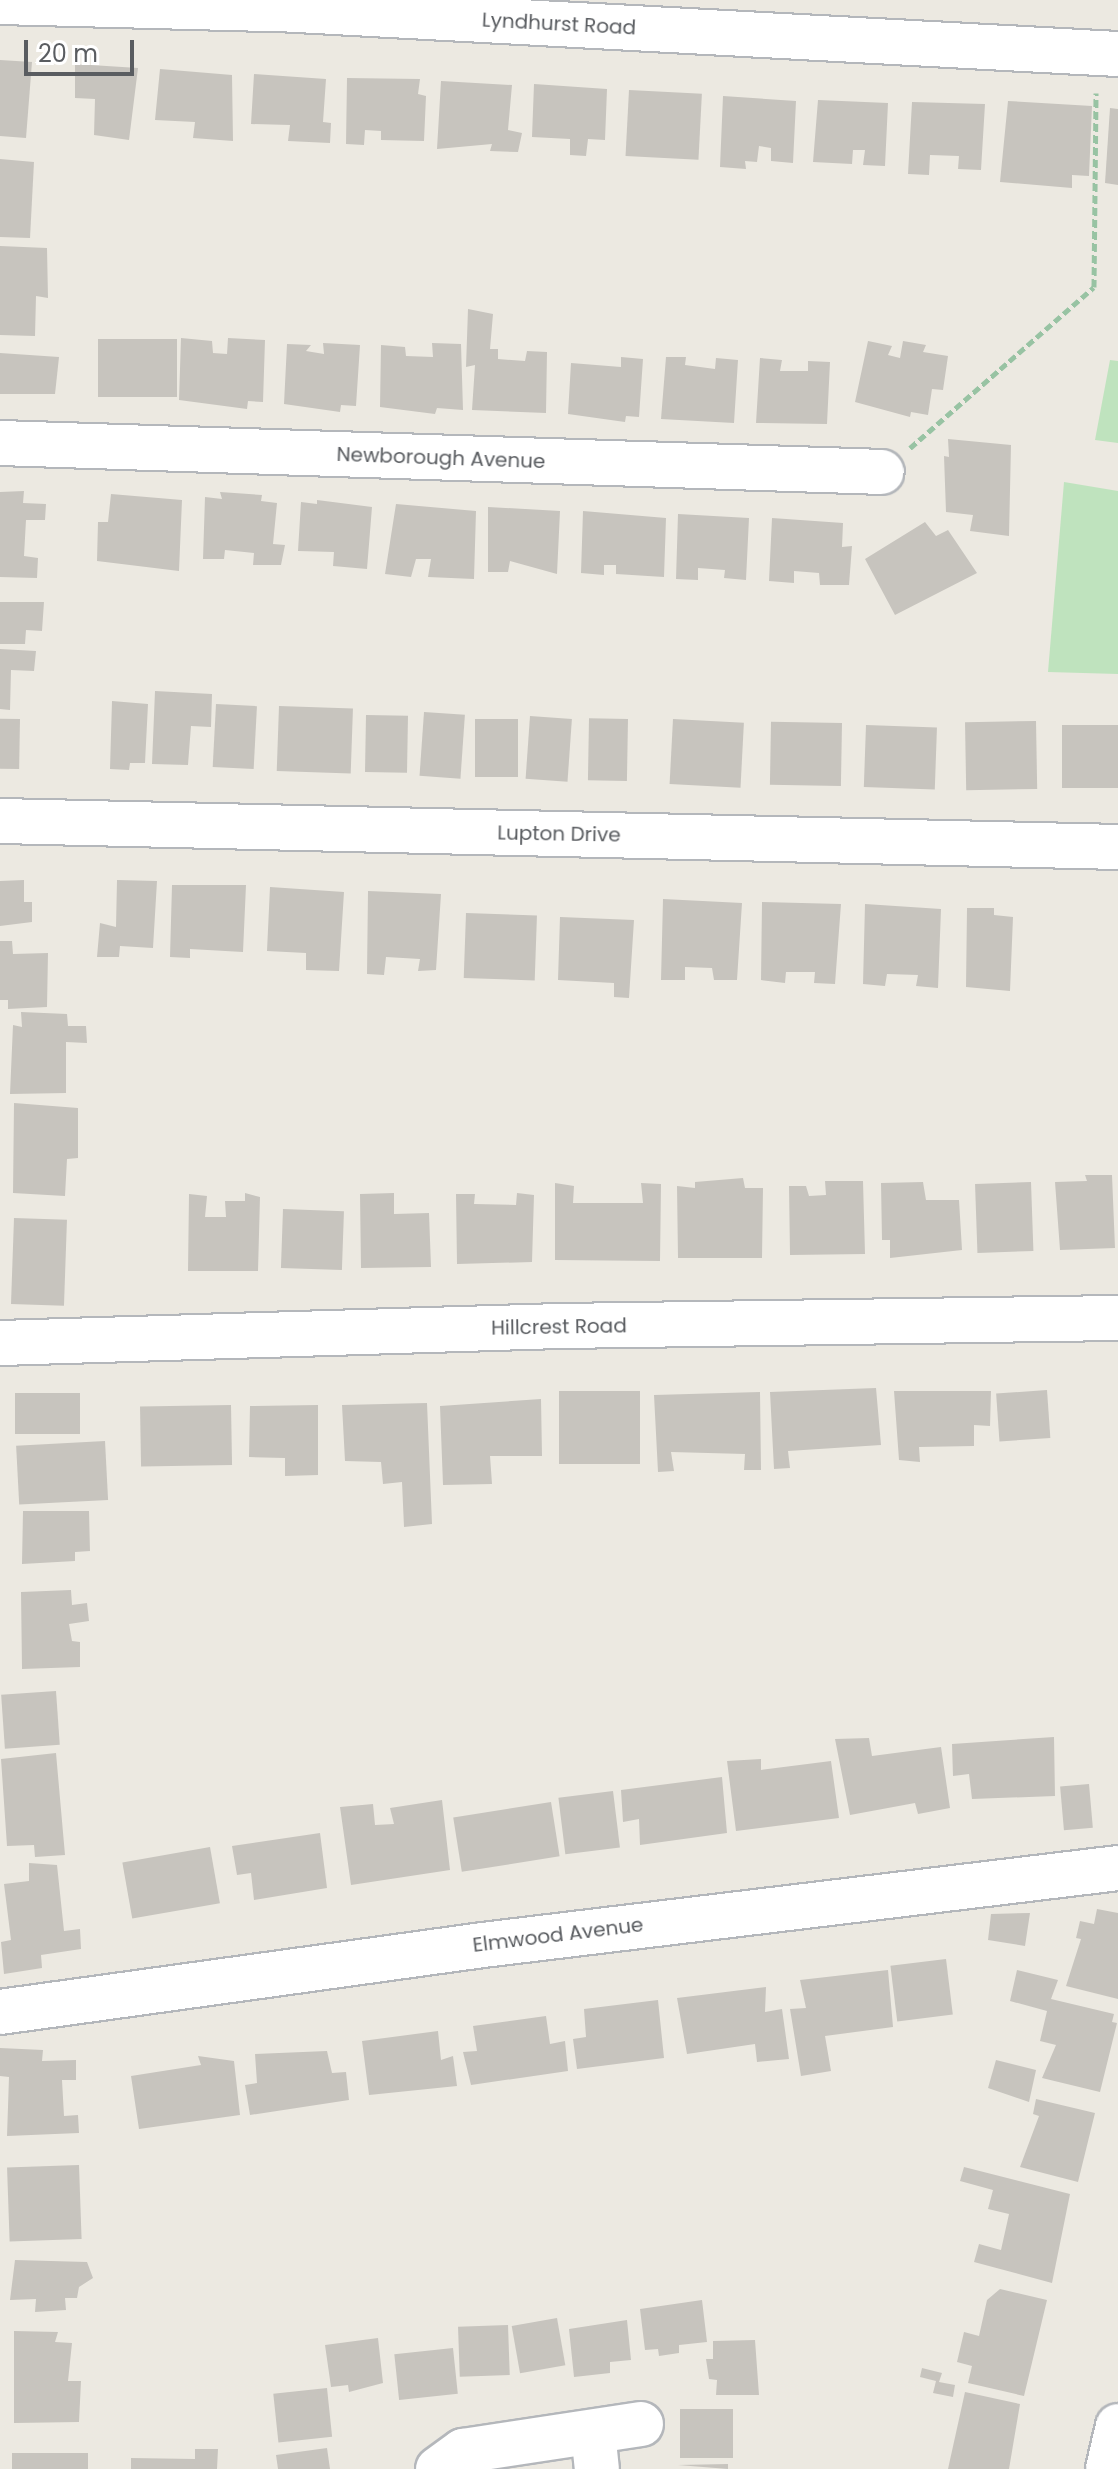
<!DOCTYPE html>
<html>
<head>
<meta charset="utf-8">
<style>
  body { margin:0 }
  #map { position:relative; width:1118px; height:2469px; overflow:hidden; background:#ece9e1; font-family:Poppins,sans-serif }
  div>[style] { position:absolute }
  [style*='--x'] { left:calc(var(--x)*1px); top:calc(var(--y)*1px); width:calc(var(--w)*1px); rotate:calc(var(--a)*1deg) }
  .green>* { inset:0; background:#bfe3be }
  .building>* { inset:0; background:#c7c4be; transform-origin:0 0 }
  .path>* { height:5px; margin-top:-2.5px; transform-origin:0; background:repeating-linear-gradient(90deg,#98c3a3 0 8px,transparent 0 12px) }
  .roads { filter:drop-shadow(2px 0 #b4b7bb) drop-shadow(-2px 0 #b4b7bb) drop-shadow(0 2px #b4b7bb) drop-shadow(0 -2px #b4b7bb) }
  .minor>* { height:44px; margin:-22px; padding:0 22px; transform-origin:22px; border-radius:22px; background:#fff }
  span { translate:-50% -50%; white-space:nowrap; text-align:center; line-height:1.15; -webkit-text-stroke:6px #fff; paint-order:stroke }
  .street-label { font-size:20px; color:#5a5d61 }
  .scale { position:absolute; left:24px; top:40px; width:110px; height:36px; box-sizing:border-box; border:4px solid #5a5d61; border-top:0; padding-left:10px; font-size:24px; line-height:28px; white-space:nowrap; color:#5a5d61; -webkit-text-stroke:6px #fff; paint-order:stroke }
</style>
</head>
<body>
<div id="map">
  <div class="green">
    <div style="clip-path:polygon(1110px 360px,1118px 361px,1118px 443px,1095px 440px)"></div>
    <div style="clip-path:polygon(1064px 482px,1118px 491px,1118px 674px,1048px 672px)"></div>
  </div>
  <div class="building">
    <div style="clip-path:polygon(0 60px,32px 62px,26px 138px,0 136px)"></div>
    <div style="clip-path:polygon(75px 64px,138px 68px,129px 140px,94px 135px,95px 99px,75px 98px)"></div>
    <div style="clip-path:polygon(160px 69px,232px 75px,233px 141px,193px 138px,195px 122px,155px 120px)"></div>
    <div style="clip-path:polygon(254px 74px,326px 79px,323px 122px,331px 123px,330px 143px,288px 141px,290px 125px,251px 124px)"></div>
    <div style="clip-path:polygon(347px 78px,420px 79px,418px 94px,426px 96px,424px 141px,381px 140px,381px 131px,365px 130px,364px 145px,346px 144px)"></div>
    <div style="clip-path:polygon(441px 81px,512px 85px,508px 130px,522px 133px,518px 152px,490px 151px,492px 144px,437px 149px)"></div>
    <div style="clip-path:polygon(534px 84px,607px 89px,605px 140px,588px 139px,586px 156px,570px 155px,570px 139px,532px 137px)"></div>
    <div style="left:629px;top:90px;width:73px;height:66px;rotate:3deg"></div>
    <div style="clip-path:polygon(723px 96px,796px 101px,793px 163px,771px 161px,771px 148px,759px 146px,757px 162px,745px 161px,746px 169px,720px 167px)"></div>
    <div style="clip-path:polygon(818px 100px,888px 103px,885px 166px,863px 165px,865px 150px,853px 150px,852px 164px,813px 162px)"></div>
    <div style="clip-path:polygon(1008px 101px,1092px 106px,1089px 176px,1072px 175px,1072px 188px,1000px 182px)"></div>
    <div style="clip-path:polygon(912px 102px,985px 104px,981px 170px,958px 169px,959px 156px,930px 155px,929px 175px,908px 174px)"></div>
    <div style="clip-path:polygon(1110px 108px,1118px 109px,1118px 185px,1105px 183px)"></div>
    <div style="clip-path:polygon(0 159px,34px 162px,30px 238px,0 237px)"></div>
    <div style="clip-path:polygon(0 246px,47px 248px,48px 298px,36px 296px,35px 336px,0 335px)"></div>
    <div style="clip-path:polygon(468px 309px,493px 314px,490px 349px,498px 349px,498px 359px,525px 361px,527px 351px,547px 352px,546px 413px,472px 410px,475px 365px,466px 367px)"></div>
    <div style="clip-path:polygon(181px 338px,212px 341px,213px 353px,227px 354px,228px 338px,265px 340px,263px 402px,248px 401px,247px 409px,179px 400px)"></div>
    <div style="left:98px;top:339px;width:79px;height:58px"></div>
    <div style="clip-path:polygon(868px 341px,892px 346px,888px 355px,900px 358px,903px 341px,926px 345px,923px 352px,948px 356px,943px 390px,932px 389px,928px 415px,911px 412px,910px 417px,855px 402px)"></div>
    <div style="clip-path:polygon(323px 343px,360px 345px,356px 406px,341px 405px,340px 412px,284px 404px,287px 344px,311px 345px,306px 351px,324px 354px)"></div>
    <div style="clip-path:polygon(432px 343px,461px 344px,463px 410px,437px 408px,435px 414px,380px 407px,381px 345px,405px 347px,406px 356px,433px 357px)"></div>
    <div style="clip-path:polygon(0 353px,59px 357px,55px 394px,0 394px)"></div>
    <div style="clip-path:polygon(621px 357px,643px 359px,639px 417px,626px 416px,625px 422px,568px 414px,571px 363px,621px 367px)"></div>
    <div style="clip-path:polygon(666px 357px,686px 357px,685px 365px,715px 369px,716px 358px,738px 360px,734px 423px,661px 419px)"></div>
    <div style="clip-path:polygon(760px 358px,782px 360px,780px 371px,808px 371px,808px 361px,830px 362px,827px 424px,756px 423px)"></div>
    <div style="clip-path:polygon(948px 439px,1011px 445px,1009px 536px,970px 531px,973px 515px,946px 512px,944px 456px,949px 457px)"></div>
    <div style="clip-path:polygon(24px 491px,23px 503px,46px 504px,45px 520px,26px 520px,24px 556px,38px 558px,37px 578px,0 577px,0 492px)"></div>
    <div style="clip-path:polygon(220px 492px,262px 495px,261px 501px,277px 503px,273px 544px,285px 545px,281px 565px,253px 565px,254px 553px,225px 550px,224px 559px,203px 559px,205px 497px,222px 499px)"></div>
    <div style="clip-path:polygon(111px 494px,182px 500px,179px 571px,97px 561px,98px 522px,108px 522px)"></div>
    <div style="clip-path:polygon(317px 500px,372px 507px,367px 569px,333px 566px,334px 552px,298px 551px,301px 502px,317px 504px)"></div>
    <div style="clip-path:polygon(396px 504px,476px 511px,474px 579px,428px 577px,431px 559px,416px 559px,411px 577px,385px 574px)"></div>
    <div style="clip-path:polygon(488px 507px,560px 511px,557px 574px,510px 561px,508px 572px,488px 572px)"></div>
    <div style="clip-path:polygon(583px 511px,666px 518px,664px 577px,616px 574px,616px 565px,604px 565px,604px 575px,581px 573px)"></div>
    <div style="clip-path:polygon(678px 514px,749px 518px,746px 580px,724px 578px,725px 570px,698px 568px,698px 580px,676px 579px)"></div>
    <div style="clip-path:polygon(772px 518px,843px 523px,842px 547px,852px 546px,849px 585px,820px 585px,819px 573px,794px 571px,794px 583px,769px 581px)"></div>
    <div style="clip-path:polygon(925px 522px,936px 536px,948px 530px,977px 573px,895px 615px,865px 559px)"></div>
    <div style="clip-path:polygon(0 602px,44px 602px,42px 631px,26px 630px,25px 644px,0 644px)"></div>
    <div style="clip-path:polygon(0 649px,36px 651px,34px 671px,11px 670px,10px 710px,0 709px)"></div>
    <div style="clip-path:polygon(155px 691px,212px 694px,211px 727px,191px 726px,188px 765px,152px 764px)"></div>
    <div style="clip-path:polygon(112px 701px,148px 704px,145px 763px,130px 763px,129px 770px,110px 769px)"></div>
    <div style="left:216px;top:704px;width:41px;height:63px;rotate:3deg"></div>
    <div style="left:279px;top:706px;width:74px;height:65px;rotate:2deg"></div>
    <div style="left:424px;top:712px;width:41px;height:64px;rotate:4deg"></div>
    <div style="left:366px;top:715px;width:42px;height:57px;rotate:1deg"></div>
    <div style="left:530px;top:716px;width:42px;height:63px;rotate:4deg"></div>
    <div style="left:20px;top:719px;width:50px;height:20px;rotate:91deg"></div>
    <div style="left:475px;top:719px;width:43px;height:58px"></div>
    <div style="left:628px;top:719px;width:62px;height:39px;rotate:91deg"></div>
    <div style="left:673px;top:719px;width:71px;height:65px;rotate:3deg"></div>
    <div style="left:1036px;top:721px;width:68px;height:71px;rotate:89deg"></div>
    <div style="left:842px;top:723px;width:63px;height:71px;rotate:91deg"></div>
    <div style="left:866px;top:725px;width:71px;height:62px;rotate:2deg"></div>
    <div style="left:1062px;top:725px;width:56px;height:63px"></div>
    <div style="clip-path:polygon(24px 880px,24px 902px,32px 902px,32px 922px,0 926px,0 881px)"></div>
    <div style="clip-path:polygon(117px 880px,157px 881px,153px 948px,120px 946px,119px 957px,97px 957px,100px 923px,116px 927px)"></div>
    <div style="clip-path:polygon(172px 885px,246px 885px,243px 952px,190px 949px,190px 958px,170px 957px)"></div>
    <div style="clip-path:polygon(270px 887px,344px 892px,339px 971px,306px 970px,306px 953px,267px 951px)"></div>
    <div style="clip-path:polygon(368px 891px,441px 894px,436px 970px,418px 971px,420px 959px,386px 957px,384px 975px,367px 974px)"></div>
    <div style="clip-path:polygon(663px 899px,742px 903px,737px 980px,714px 980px,712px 968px,685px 967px,685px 980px,661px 980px)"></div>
    <div style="clip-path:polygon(762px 902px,841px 904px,835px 984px,814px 983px,815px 972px,786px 972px,785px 983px,761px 980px)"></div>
    <div style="clip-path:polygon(865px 904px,941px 909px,938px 988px,916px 986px,918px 975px,887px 974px,885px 986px,863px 984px)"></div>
    <div style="clip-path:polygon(967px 908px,994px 908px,994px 915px,1013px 917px,1010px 991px,966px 987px)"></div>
    <div style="left:466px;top:913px;width:71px;height:65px;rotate:2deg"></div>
    <div style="clip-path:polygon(560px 917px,634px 920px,629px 998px,614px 997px,614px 983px,558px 980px)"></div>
    <div style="clip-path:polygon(0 941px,12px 941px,13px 954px,48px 953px,47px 1007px,8px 1009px,8px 1000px,0 1000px)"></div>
    <div style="clip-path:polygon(21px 1012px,67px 1014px,68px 1026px,86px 1026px,87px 1043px,66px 1042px,66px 1093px,10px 1094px,13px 1025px,22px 1027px)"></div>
    <div style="clip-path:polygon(14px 1103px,78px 1108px,78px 1158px,67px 1159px,65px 1196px,13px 1193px)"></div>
    <div style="clip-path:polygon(1085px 1175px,1112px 1175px,1115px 1248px,1060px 1250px,1055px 1182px,1087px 1181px)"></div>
    <div style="clip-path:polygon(743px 1178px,745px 1188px,763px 1188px,762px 1258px,678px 1258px,677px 1186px,695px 1188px,695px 1182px)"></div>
    <div style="clip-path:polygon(825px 1181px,863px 1181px,865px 1254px,790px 1255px,789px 1186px,806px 1186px,809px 1196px,826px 1195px)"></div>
    <div style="clip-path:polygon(923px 1182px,926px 1200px,959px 1200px,962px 1250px,890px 1258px,890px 1240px,882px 1240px,881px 1183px)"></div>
    <div style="left:1031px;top:1182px;width:69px;height:56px;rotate:88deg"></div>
    <div style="clip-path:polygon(555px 1183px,574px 1186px,573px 1203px,643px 1203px,641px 1183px,661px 1184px,660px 1261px,555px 1260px)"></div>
    <div style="clip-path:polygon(245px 1193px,260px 1197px,258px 1271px,188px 1271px,189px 1194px,207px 1196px,205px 1217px,226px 1217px,225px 1201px,245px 1201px)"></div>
    <div style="clip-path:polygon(394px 1193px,394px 1214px,429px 1213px,431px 1267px,361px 1268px,360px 1194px)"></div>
    <div style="clip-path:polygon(517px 1193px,534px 1195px,532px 1262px,457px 1264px,456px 1194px,475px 1194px,474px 1204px,516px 1205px)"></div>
    <div style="left:283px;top:1209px;width:61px;height:59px;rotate:2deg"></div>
    <div style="left:14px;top:1218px;width:53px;height:86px;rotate:2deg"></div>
    <div style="clip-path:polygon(876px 1388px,881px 1445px,788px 1451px,790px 1468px,774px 1469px,770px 1392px)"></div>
    <div style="left:1047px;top:1390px;width:48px;height:51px;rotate:86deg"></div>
    <div style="left:640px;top:1391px;width:73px;height:81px;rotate:90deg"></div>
    <div style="clip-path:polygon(894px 1391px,991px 1391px,990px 1426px,974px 1425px,974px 1446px,919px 1447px,920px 1462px,899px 1460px)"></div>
    <div style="clip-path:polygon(760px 1392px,761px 1470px,744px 1470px,745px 1454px,671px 1452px,674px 1471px,658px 1472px,654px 1395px)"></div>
    <div style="left:80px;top:1393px;width:41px;height:65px;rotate:90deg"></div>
    <div style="clip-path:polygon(541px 1399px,542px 1456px,490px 1456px,492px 1484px,443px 1485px,440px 1406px)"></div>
    <div style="clip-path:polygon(427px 1403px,432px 1524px,404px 1527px,402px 1482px,383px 1484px,381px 1462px,345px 1461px,342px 1405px)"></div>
    <div style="left:231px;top:1405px;width:60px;height:91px;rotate:89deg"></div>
    <div style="clip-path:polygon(318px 1405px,318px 1475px,285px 1476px,285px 1458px,249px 1457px,250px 1406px)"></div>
    <div style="left:105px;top:1441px;width:59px;height:89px;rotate:87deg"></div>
    <div style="clip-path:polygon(23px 1511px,89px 1511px,90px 1551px,75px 1552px,75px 1561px,22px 1564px)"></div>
    <div style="clip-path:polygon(71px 1590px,72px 1605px,87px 1603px,89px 1621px,69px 1624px,72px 1641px,80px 1642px,80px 1667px,22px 1669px,21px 1592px)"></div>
    <div style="left:56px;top:1691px;width:54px;height:55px;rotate:86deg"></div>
    <div style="clip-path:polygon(1054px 1737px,1055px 1796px,972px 1799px,969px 1774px,953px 1776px,952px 1744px)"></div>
    <div style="clip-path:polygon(869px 1738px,872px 1756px,941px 1747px,950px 1808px,918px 1814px,915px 1803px,850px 1815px,835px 1739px)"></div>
    <div style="clip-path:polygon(56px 1753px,65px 1855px,35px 1857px,34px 1845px,7px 1846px,1px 1759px)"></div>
    <div style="clip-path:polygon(761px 1759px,761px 1770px,831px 1761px,839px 1818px,736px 1831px,727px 1761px)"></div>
    <div style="clip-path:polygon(722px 1777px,727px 1833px,640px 1845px,639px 1819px,623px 1822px,621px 1790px)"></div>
    <div style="left:1089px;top:1784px;width:44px;height:29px;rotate:85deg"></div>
    <div style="left:613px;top:1791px;width:57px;height:55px;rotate:83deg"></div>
    <div style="clip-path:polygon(442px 1800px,450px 1870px,351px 1885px,340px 1807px,373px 1804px,375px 1825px,394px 1824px,390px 1808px)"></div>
    <div style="left:551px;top:1802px;width:55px;height:99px;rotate:81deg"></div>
    <div style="clip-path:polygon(320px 1833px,327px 1888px,254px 1900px,251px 1873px,237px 1875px,232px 1846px)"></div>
    <div style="left:210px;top:1847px;width:57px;height:89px;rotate:80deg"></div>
    <div style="clip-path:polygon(29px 1863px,57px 1865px,64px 1931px,80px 1929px,81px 1949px,41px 1955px,42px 1968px,4px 1974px,1px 1942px,11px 1940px,4px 1884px,29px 1881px)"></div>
    <div style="clip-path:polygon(1097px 1909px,1118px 1913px,1118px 1999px,1066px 1986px,1081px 1939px,1076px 1938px,1080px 1921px,1094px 1924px)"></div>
    <div style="clip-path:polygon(1030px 1913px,1025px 1946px,988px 1940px,991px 1914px)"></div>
    <div style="left:946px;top:1959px;width:56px;height:56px;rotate:83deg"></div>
    <div style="clip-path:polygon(888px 1970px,893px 2027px,825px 2036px,831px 2071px,801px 2076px,790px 2009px,806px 2008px,800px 1980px)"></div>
    <div style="clip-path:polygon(1017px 1970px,1058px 1980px,1051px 1999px,1114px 2014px,1112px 2022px,1117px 2023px,1100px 2092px,1042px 2078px,1056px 2045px,1040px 2041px,1047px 2011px,1010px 2001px)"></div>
    <div style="clip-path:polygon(766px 1987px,765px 2012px,782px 2009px,789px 2059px,757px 2062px,755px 2044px,687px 2054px,677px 1998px)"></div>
    <div style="clip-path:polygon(658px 2000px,664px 2058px,577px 2069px,573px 2039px,586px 2037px,584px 2009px)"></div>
    <div style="clip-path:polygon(546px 2016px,550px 2044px,565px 2041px,568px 2071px,471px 2085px,463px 2052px,477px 2051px,473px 2026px)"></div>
    <div style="clip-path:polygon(438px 2031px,441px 2060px,453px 2056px,457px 2086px,369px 2095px,362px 2041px)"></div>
    <div style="clip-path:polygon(0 2048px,43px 2050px,42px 2061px,76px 2060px,76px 2080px,62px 2080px,64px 2116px,78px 2115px,79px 2133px,7px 2136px,9px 2077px,0 2076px)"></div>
    <div style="clip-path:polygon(327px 2051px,332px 2073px,346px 2072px,349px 2100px,250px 2115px,245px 2085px,257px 2083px,255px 2054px)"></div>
    <div style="clip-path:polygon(198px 2056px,234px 2061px,240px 2115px,139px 2129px,131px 2076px,201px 2065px)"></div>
    <div style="clip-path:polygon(996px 2060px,1036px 2070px,1029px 2102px,988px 2088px)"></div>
    <div style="clip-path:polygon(1036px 2099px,1095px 2113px,1078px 2182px,1020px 2167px,1039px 2116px,1033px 2114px)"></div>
    <div style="left:79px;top:2165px;width:74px;height:72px;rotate:88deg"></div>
    <div style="clip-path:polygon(964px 2167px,1070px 2194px,1052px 2283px,974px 2262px,979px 2244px,1001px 2250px,1009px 2214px,988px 2209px,993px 2190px,960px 2181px)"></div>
    <div style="clip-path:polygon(15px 2260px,87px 2262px,93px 2278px,79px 2287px,77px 2298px,65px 2298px,66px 2310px,35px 2312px,36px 2299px,10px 2300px)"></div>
    <div style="clip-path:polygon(1000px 2289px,1047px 2300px,1024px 2396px,968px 2383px,972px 2366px,957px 2362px,964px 2332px,979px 2336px,987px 2300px)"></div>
    <div style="clip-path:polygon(702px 2300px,707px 2342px,679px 2345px,679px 2353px,659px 2356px,658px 2349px,645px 2350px,640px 2309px)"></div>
    <div style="left:557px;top:2318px;width:48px;height:46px;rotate:80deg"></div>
    <div style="clip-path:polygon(627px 2320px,631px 2360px,610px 2362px,610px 2373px,574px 2377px,569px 2329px)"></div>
    <div style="left:508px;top:2325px;width:50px;height:50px;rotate:88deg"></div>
    <div style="clip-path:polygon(14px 2331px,58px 2332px,55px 2342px,72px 2343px,68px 2381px,81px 2381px,79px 2422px,14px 2423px)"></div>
    <div style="clip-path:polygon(378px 2338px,383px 2383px,349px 2392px,348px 2385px,331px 2387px,325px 2345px)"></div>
    <div style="clip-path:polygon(755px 2340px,759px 2395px,716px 2395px,717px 2380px,709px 2379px,706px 2359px,713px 2359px,713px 2341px)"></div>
    <div style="left:453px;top:2348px;width:46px;height:59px;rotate:84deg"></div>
    <div style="clip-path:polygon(922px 2368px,942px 2373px,939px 2382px,955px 2385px,953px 2397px,933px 2393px,936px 2381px,920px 2377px)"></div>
    <div style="left:327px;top:2388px;width:49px;height:54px;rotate:84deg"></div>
    <div style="clip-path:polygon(965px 2392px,1020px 2404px,1009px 2469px,948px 2469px)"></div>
    <div style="left:680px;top:2409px;width:53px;height:49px"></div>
    <div style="clip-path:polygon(327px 2448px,330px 2469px,278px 2469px,276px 2455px)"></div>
    <div style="clip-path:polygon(195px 2449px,218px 2449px,217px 2469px,131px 2469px,131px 2458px,195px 2459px)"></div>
    <div style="left:12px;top:2453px;width:76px;height:16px"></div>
    <div style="clip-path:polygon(728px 2464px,728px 2469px,678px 2465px)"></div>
  </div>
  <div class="path">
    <div style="--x:910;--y:448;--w:244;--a:-41.2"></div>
    <div style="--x:1094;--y:287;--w:194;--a:-89.4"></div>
  </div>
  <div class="roads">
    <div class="minor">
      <div style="--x:0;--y:2;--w:297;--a:1.5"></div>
      <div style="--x:297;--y:10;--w:822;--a:3.07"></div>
      <div style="--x:0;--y:443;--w:882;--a:1.88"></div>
      <div style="--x:0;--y:821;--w:1118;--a:1.33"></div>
      <div style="--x:0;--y:1343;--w:560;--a:-1.74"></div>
      <div style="--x:560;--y:1326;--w:558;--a:-0.82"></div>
      <div style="--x:0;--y:2012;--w:488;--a:-7.9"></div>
      <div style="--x:483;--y:1945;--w:640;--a:-6.91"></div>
      <div style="--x:593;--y:2432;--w:37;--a:84"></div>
      <div style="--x:438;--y:2469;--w:31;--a:-36"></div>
      <div style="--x:463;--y:2451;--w:180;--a:-8.6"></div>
      <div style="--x:1108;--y:2469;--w:44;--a:-76.9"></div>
    </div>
  </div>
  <div class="street-label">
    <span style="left:559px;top:24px;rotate:3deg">Lyndhurst Road</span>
    <span style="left:441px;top:458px;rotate:2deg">Newborough Avenue</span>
    <span style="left:559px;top:834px;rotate:1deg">Lupton Drive</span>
    <span style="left:559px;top:1327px;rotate:-1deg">Hillcrest Road</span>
    <span style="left:558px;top:1935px;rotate:-7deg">Elmwood Avenue</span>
  </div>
  <div class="scale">20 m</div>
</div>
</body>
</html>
